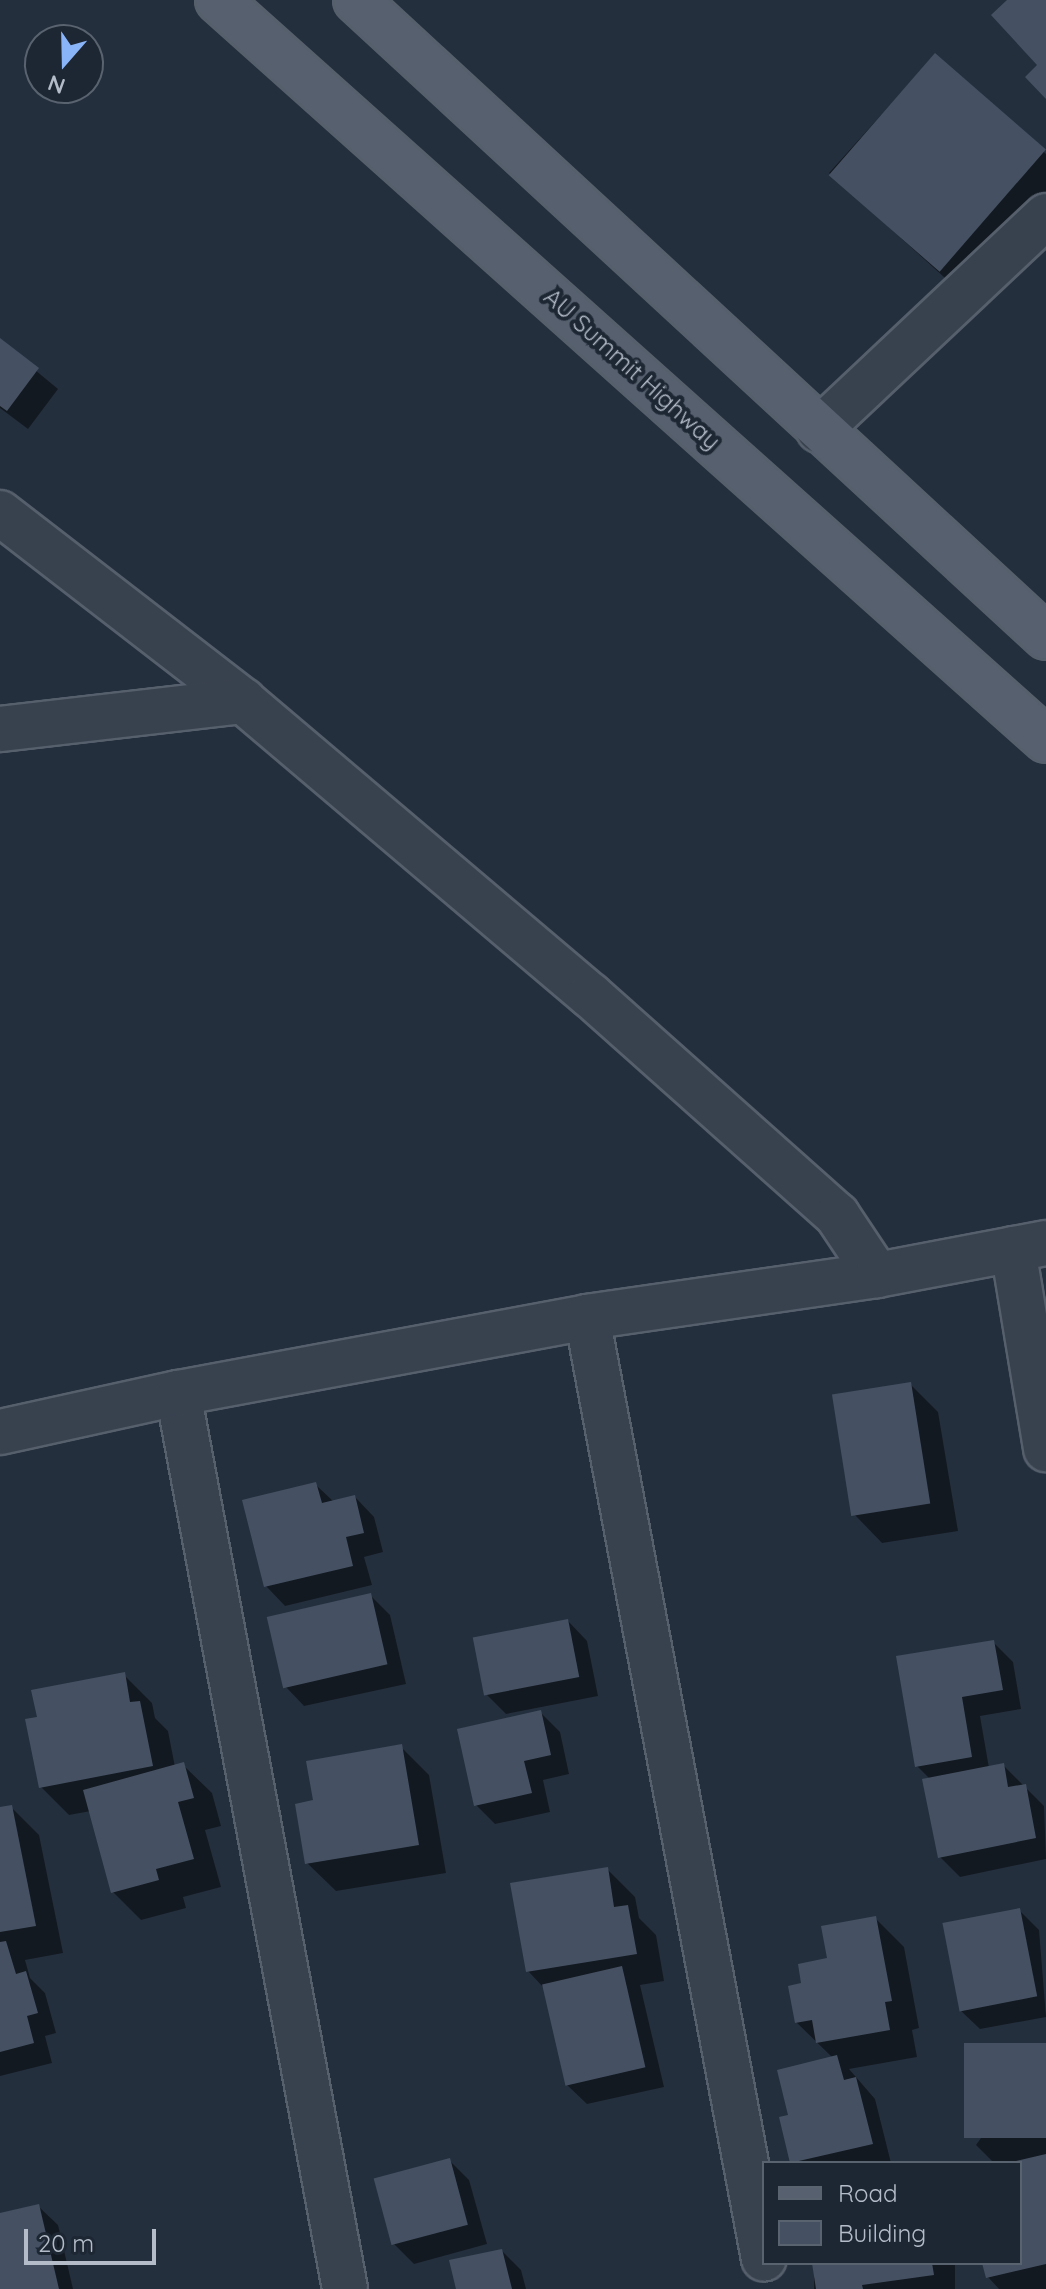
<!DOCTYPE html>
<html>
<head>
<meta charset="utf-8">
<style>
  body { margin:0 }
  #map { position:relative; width:1046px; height:2289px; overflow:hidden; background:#242f3e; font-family:Quicksand,sans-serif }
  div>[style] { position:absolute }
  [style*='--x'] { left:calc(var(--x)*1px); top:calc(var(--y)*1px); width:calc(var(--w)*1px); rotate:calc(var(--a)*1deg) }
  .shadow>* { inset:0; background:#0007; transform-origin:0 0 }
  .building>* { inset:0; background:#455162; transform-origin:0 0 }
  .roads { filter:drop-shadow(2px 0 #565f6c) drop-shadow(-2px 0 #565f6c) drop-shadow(0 2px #565f6c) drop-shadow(0 -2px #565f6c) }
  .minor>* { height:44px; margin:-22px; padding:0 22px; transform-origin:22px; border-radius:22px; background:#38414e }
  .primary>* { height:44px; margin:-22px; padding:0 22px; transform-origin:22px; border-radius:22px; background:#56606e }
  span { translate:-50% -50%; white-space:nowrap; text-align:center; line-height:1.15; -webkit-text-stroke:8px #1d2633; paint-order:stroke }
  .street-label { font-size:24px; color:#b4bcc9 }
  .legend { position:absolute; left:762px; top:2161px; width:260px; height:104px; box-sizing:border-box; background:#1d2633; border:2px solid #59626f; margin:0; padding:10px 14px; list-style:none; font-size:24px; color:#b4bcc9 }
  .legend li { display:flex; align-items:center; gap:16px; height:40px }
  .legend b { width:40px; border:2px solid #59626f }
  .north { position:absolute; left:24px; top:24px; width:80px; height:80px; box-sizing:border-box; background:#1d2633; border:2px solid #59626f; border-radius:50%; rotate:200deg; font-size:22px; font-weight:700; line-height:32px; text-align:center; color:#b4bcc9 }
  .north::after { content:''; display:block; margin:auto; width:28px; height:36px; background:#8ab4f8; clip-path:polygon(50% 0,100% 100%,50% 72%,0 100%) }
  .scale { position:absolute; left:24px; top:2229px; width:132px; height:36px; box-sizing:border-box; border:4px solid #b4bcc9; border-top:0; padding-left:10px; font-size:24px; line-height:28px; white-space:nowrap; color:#b4bcc9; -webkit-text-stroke:6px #1d2633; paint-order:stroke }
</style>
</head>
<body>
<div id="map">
  <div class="shadow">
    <div style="clip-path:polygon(935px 55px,1046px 154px,1046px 208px,966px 297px,829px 173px)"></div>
    <div style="clip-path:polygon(0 341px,58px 389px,28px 429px,0 408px)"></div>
    <div style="clip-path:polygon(910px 1384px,938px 1412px,958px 1531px,882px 1543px,854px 1514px)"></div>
    <div style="clip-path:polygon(316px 1485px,334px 1502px,355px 1497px,374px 1517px,383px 1552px,364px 1557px,372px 1585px,285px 1606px,266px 1586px)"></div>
    <div style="clip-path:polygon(371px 1596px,390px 1615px,406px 1684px,304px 1706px,285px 1686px)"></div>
    <div style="clip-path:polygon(568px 1621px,587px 1641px,598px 1696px,506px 1714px,486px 1694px)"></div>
    <div style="clip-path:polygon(993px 1642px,1013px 1662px,1021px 1709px,980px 1716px,989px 1768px,1003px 1765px,1044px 1806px,1046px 1859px,960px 1877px,940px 1857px,930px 1779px,917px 1766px)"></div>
    <div style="clip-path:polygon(124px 1675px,152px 1703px,155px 1718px,168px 1731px,175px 1767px,183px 1765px,212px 1793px,221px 1826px,205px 1830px,221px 1887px,183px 1897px,186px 1908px,141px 1920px,113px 1892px,91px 1811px,69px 1815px,41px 1787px,39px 1719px)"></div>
    <div style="clip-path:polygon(540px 1712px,560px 1732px,569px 1774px,543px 1780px,550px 1812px,495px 1824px,476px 1805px)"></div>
    <div style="clip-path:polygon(401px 1747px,429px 1775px,446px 1873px,336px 1891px,307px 1863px,316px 1802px)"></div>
    <div style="clip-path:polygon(11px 1807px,39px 1835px,63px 1953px,25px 1960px,30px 1978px,45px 1993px,56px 2033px,45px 2036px,52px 2063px,0 2076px,0 1809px)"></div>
    <div style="clip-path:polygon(607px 1869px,635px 1897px,639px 1918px,656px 1935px,664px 1981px,640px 1985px,664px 2087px,587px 2104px,567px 2085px,544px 1988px,528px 1971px)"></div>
    <div style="clip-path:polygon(1019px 1910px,1039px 1930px,1046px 2017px,980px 2029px,960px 2010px)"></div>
    <div style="clip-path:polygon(875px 1918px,904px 1947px,919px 2028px,912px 2030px,917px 2057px,849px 2069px,875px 2099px,891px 2163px,792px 2163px,781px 2119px,790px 2116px,833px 2058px,796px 2022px,804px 1985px)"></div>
    <div style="clip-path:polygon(1046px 2045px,1046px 2289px,999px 2289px,988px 2277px,984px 2263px,1020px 2263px,1020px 2163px,994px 2163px,976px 2145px)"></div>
    <div style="clip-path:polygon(449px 2160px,469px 2180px,487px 2244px,414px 2264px,394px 2244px)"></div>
    <div style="clip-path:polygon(38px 2206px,58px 2225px,73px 2289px,0 2289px,0 2215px)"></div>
    <div style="clip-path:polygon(502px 2251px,521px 2270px,526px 2289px,458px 2289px)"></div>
    <div style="left:814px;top:2263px;width:141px;height:26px"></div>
  </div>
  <div class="building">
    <div style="clip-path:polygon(1007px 0,1046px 0,1046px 99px,1025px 77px,1037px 65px,991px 15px)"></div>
    <div style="left:935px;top:53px;width:147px;height:162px;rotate:41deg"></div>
    <div style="clip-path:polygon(0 338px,39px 368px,7px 411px,0 406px)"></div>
    <div style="left:911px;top:1382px;width:123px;height:80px;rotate:81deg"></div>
    <div style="clip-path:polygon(316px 1482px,322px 1503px,355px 1495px,364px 1533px,346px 1537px,353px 1566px,264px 1587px,242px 1500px)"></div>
    <div style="left:371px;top:1593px;width:73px;height:107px;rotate:77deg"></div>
    <div style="left:568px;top:1619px;width:59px;height:97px;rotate:79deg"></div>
    <div style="clip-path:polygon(994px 1640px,1003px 1690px,962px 1697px,972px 1757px,915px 1767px,896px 1656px)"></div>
    <div style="clip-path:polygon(125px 1672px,130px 1702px,140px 1701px,153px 1766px,39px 1788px,25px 1719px,37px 1717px,31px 1690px)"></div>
    <div style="clip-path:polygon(541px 1710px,551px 1755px,524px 1761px,532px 1793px,474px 1806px,457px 1729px)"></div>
    <div style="clip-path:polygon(402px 1744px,419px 1845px,305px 1864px,295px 1804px,313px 1800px,306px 1761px)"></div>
    <div style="clip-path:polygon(184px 1762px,194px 1798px,178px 1802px,194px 1859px,156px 1869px,159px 1880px,111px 1893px,83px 1790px)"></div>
    <div style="clip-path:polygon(1004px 1763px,1008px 1787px,1026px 1784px,1036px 1838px,938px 1858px,922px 1779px)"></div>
    <div style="clip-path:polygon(12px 1805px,36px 1926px,0 1932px,0 1807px)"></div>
    <div style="clip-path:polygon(608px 1867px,614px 1907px,628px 1905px,637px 1954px,526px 1972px,510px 1883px)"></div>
    <div style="left:1020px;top:1908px;width:90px;height:79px;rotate:79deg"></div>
    <div style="clip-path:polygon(876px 1916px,892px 2001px,885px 2002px,890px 2030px,816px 2043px,812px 2020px,795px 2023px,788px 1986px,801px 1983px,798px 1964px,827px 1958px,821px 1926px)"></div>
    <div style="clip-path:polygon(6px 1941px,16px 1974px,26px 1971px,38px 2013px,27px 2016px,34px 2043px,0 2052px,0 1942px)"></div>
    <div style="left:622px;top:1966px;width:104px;height:82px;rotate:77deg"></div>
    <div style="left:1046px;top:2043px;width:95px;height:82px;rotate:90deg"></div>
    <div style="clip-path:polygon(837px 2055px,844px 2080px,856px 2077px,873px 2144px,790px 2163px,779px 2117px,788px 2115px,777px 2070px)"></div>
    <div style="clip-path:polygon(1046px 2154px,1046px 2264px,986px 2278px,982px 2263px,1020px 2263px,1020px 2163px,1012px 2162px)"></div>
    <div style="left:450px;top:2158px;width:69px;height:79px;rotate:75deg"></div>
    <div style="clip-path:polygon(39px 2204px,59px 2289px,0 2289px,0 2213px)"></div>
    <div style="clip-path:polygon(502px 2249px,512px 2289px,456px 2289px,449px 2260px)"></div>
    <div style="clip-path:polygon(812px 2263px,932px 2263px,934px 2275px,862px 2285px,863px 2289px,816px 2289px)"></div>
  </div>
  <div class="roads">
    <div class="minor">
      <div style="--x:819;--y:430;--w:312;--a:-43.3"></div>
      <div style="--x:0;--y:513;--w:307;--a:37.7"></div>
      <div style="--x:243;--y:701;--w:455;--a:40.3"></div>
      <div style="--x:590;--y:995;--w:331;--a:41.7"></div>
      <div style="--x:837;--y:1215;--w:72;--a:56.3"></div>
      <div style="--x:0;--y:729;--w:245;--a:-6.6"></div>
      <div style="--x:1013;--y:1249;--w:203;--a:80.6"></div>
      <div style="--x:587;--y:1317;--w:958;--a:79.36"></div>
      <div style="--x:178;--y:1393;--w:911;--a:79.44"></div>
      <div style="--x:0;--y:1432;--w:182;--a:-12.4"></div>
      <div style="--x:178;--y:1393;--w:416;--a:-10.5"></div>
      <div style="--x:587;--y:1317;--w:293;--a:-8.2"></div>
      <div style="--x:877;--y:1275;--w:172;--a:-10.7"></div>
    </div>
    <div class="primary">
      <div style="--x:218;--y:0;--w:1110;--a:41.79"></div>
      <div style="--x:356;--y:0;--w:939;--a:42.71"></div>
    </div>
  </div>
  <div class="street-label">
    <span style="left:632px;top:369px;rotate:42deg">AU Summit Highway</span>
  </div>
  <ul class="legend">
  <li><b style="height:10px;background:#56606e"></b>Road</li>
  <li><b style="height:22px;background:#455162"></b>Building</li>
  </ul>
  <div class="north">N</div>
  <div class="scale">20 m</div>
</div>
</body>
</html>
